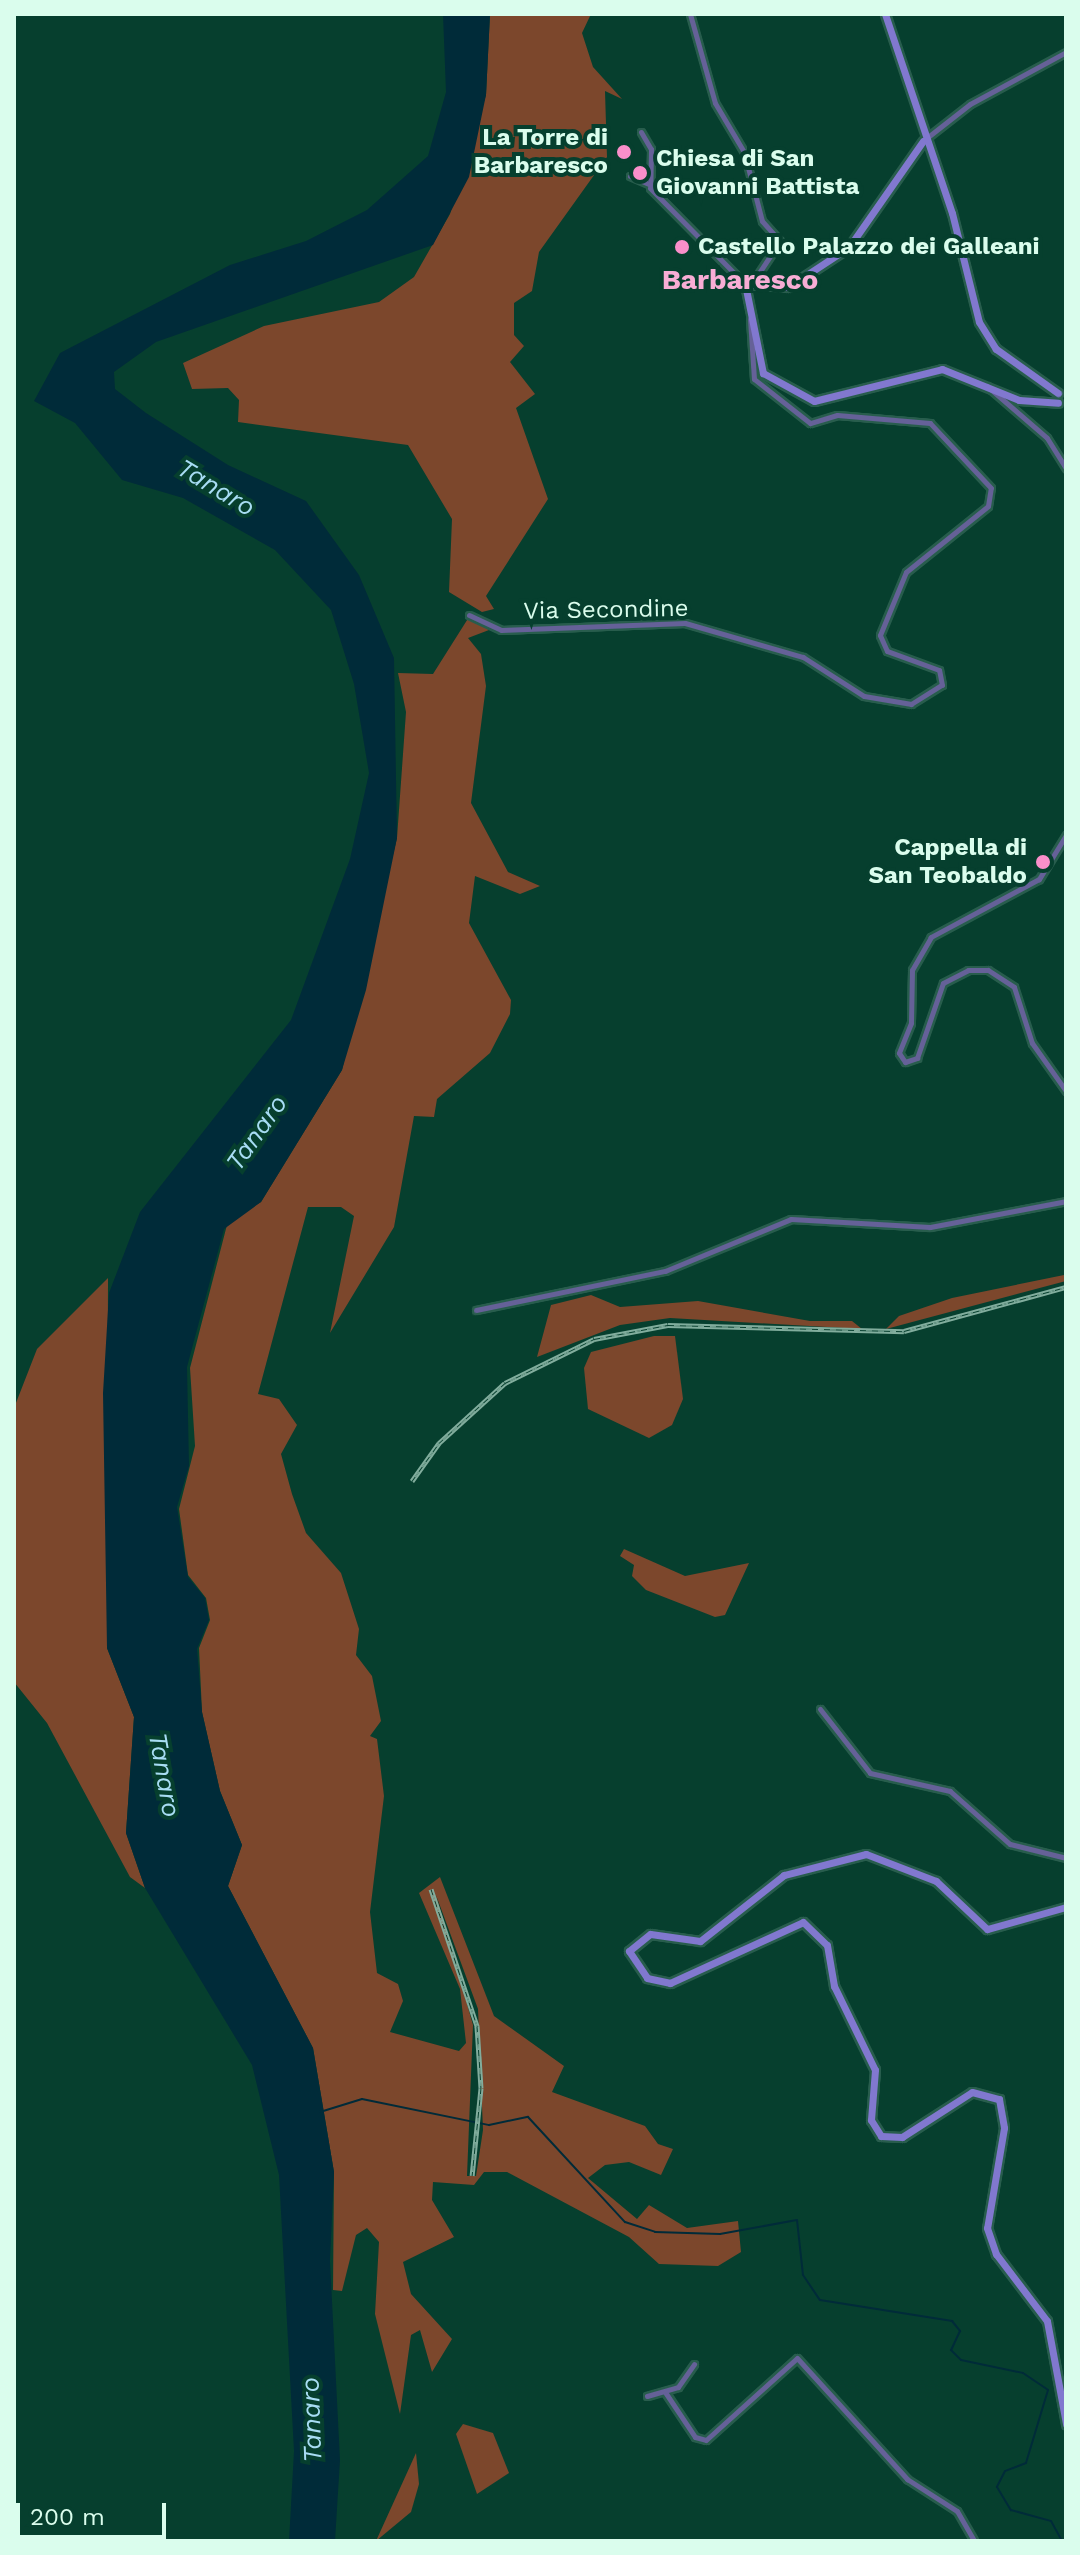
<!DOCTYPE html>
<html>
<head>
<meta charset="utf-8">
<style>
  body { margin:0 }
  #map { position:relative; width:1080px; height:2555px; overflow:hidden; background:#063f2e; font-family:"Work Sans",sans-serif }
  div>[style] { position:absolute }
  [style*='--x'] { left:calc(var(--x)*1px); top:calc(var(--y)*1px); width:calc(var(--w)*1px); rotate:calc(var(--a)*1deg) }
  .green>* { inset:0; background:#7c472c }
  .water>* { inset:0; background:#002b39 }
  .stream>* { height:2px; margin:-1px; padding:0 1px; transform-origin:1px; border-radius:1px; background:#002b39 }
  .roads { filter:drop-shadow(2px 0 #285d4d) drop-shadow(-2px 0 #285d4d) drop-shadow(0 2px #285d4d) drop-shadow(0 -2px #285d4d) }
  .street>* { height:5px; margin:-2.5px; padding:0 2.5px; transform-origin:2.5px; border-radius:2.5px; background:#656198 }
  .secondary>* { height:7px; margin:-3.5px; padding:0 3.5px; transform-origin:3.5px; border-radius:3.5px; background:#8178cf }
  .rail>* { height:5px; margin-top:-2.5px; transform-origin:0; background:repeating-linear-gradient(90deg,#063f2e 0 6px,#81ad9d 0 12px); box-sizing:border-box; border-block:2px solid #81ad9d }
  .dots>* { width:22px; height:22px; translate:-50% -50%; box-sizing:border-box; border:4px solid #063f2e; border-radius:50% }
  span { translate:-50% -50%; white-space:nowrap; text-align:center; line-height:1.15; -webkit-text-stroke:8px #063f2e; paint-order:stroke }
  .poi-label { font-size:24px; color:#dafded; font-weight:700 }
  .right { translate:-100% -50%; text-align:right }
  .left { translate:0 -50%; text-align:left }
  .street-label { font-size:24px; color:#dafded }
  .water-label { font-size:26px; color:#a8ddf4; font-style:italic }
  .quarter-label { font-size:28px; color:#f8add5; font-weight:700 }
  .frame { position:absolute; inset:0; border:16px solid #dafded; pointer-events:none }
  .scale { position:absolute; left:16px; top:2503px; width:150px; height:36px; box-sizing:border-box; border:4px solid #dafded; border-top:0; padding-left:10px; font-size:24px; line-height:28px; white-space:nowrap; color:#dafded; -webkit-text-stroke:6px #063f2e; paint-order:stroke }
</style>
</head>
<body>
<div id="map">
  <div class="green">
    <div style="clip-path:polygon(490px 14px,591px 14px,582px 33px,593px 67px,622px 99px,605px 91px,607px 157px,539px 252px,532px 291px,514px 303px,514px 335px,524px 346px,510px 362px,535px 394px,516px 408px,548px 499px,486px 596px,494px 609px,482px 612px,449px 592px,452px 519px,408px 445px,238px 422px,239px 400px,228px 388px,192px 389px,183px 363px,264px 326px,379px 302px,414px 277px,450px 214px,486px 95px)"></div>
    <div style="clip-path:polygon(evenodd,469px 617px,489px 630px,468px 638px,481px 654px,486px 686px,471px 803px,508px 872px,540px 886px,520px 894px,475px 876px,469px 923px,511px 1000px,510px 1014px,490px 1053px,437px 1099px,434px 1117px,414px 1116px,394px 1227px,330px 1333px,354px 1216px,341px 1207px,308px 1207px,258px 1394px,279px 1399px,297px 1425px,281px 1454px,292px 1494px,306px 1533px,341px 1573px,359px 1629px,356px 1655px,372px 1676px,381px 1721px,370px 1736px,377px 1739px,384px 1796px,370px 1912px,377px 1973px,398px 1984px,403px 2001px,390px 2032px,459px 2051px,466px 2043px,460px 1989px,419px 1893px,440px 1877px,494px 2016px,564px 2066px,552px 2092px,645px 2126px,658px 2144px,673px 2149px,661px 2175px,629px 2162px,605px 2165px,588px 2178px,637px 2219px,649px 2205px,687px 2228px,738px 2221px,741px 2252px,718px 2266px,659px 2264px,629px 2237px,507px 2172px,484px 2172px,474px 2185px,433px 2182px,432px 2200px,454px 2237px,403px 2262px,411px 2294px,452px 2339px,432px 2372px,420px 2330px,411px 2335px,400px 2414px,375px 2314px,379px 2242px,367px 2228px,356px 2235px,342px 2291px,333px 2290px,334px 2172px,313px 2048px,228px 1886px,242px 1845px,220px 1791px,202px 1712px,199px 1648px,210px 1620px,206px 1598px,188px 1575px,179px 1509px,195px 1446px,190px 1368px,228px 1221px,261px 1202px,342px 1070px,397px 838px,406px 712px,398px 673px,433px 674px,469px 617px,436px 1895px,478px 2009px,483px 2130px,476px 2176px,467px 2176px,473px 2025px,436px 1895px)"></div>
    <div style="clip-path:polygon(1064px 1275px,1066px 1281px,886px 1329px,899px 1316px,952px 1298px)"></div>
    <div style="clip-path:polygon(108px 1278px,107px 1648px,134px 1717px,126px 1833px,145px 1888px,130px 1877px,47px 1723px,14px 1682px,14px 1408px,37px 1349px)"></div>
    <div style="clip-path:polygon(591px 1295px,620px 1307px,698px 1301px,810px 1321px,852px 1321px,862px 1329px,670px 1318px,620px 1325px,537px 1357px,551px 1305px)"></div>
    <div style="clip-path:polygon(654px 1336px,675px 1336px,683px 1399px,672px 1425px,649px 1438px,588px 1409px,584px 1368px,591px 1352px)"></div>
    <div style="clip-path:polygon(624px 1549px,685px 1576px,749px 1563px,725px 1615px,715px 1617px,646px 1590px,632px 1576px,634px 1565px,620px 1556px)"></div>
    <div style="clip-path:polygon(463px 2424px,493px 2433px,509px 2473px,477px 2494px,456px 2434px)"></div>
    <div style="clip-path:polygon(416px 2453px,419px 2484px,411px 2512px,376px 2541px)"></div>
  </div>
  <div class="water">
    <div style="clip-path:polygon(443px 14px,490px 14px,486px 95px,469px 177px,433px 245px,156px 342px,114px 372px,115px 389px,146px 413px,228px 465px,306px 501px,359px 575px,394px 658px,397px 838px,366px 990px,342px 1070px,261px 1202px,224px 1229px,187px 1367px,189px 1466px,177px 1507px,188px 1577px,205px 1598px,209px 1620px,197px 1649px,202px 1712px,220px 1791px,242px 1845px,228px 1886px,313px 2048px,334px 2172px,330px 2261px,340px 2460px,335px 2541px,289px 2541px,294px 2451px,279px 2175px,252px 2065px,145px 1888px,126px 1833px,134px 1717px,107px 1648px,103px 1393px,109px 1293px,140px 1212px,291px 1020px,350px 859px,369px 773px,354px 684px,331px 610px,275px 550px,183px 498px,122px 480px,75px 423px,34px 401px,60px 353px,230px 265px,306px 241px,367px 210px,428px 156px,446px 92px)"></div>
  </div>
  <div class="stream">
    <div style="--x:320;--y:2112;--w:44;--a:-17.2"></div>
    <div style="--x:362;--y:2099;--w:130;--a:11.6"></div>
    <div style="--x:489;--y:2125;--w:40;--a:-12"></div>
    <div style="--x:528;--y:2117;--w:143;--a:47.3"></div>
    <div style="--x:625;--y:2222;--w:32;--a:18"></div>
    <div style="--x:655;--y:2232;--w:65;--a:1.8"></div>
    <div style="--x:720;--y:2234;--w:78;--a:-10.3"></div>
    <div style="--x:797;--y:2220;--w:55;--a:83.8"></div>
    <div style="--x:803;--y:2275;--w:30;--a:56"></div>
    <div style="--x:820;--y:2300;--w:134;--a:9"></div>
    <div style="--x:952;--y:2321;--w:13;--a:51"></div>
    <div style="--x:960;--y:2331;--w:21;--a:115"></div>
    <div style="--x:951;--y:2350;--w:14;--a:45"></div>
    <div style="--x:961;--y:2360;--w:63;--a:11.8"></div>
    <div style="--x:1023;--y:2373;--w:30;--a:34"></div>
    <div style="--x:1048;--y:2390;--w:76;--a:106.8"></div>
    <div style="--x:1026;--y:2463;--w:22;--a:159"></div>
    <div style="--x:1005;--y:2471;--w:18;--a:117"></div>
    <div style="--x:997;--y:2487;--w:27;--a:59"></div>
    <div style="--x:1011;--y:2510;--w:41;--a:15.4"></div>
    <div style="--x:1051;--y:2521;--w:23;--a:61"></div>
  </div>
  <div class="roads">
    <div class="street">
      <div style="--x:690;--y:14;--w:92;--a:74.3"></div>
      <div style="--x:715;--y:103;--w:57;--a:59.4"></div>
      <div style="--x:744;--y:152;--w:71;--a:75.4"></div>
      <div style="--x:762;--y:221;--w:27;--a:48"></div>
      <div style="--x:780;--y:241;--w:49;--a:123.4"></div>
      <div style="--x:641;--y:132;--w:20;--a:60"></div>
      <div style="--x:651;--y:149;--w:39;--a:91"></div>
      <div style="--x:650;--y:188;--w:135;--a:45.3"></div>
      <div style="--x:924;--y:140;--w:58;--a:-38"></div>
      <div style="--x:970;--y:104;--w:109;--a:-28.4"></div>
      <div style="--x:630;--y:176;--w:21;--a:23"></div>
      <div style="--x:987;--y:386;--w:79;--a:40.9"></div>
      <div style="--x:1047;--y:438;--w:36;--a:58"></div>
      <div style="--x:469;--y:615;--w:35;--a:25"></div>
      <div style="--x:501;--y:630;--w:184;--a:-2.2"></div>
      <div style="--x:685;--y:623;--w:123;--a:16.1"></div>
      <div style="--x:803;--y:657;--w:72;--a:32.6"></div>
      <div style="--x:864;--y:696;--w:48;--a:9.7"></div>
      <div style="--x:911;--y:704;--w:36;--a:-32"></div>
      <div style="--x:942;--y:685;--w:15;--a:-101"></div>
      <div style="--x:939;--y:670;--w:55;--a:-159.9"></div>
      <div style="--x:887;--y:651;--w:17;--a:-114"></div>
      <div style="--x:880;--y:635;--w:68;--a:-67.6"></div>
      <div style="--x:906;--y:572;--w:105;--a:-38.8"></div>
      <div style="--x:988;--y:506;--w:18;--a:-81"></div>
      <div style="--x:991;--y:488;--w:89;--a:-133.2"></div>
      <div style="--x:930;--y:423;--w:93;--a:-175.1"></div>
      <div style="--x:837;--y:415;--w:28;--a:163"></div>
      <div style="--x:810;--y:423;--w:71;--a:-141.8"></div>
      <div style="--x:754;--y:379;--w:60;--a:-93.8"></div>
      <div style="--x:1066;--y:835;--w:52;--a:121.5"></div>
      <div style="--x:1039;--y:879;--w:123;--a:151.8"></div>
      <div style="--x:931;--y:937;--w:38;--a:120"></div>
      <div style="--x:912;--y:970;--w:53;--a:91.1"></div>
      <div style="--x:911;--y:1023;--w:32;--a:112"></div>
      <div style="--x:899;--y:1053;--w:11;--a:56"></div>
      <div style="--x:905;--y:1062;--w:13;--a:-18"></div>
      <div style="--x:917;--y:1058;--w:79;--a:-70.9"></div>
      <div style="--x:943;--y:983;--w:28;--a:-27"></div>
      <div style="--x:968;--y:970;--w:20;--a:0"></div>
      <div style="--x:988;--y:970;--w:31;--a:33"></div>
      <div style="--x:1014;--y:987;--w:59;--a:72.2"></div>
      <div style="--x:1032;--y:1043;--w:59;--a:54.7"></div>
      <div style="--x:476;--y:1310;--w:193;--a:-11.7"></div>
      <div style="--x:665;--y:1271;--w:136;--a:-22.4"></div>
      <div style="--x:791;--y:1219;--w:139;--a:3.3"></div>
      <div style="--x:930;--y:1227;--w:138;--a:-10.8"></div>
      <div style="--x:820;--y:1709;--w:81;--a:52"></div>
      <div style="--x:870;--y:1773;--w:82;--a:12.7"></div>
      <div style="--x:950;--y:1791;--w:80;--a:41.5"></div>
      <div style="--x:1010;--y:1844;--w:58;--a:14"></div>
      <div style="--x:665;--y:2392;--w:54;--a:56.3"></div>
      <div style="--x:695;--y:2437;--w:11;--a:15"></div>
      <div style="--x:706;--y:2440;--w:122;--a:-42"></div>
      <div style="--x:797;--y:2358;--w:164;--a:47.7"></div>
      <div style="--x:907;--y:2479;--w:59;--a:32.6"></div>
      <div style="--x:957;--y:2511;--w:34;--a:60"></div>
      <div style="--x:647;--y:2396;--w:32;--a:-16"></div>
      <div style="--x:678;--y:2387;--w:28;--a:-55"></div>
    </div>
    <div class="secondary">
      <div style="--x:885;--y:14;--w:210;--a:71.4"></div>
      <div style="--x:952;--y:213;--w:112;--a:76.1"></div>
      <div style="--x:979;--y:322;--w:32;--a:58"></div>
      <div style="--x:996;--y:349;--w:76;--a:35.4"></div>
      <div style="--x:923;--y:141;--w:129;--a:124.9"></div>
      <div style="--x:849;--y:247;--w:73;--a:146.7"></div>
      <div style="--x:788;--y:287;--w:43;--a:-176"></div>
      <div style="--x:745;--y:284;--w:91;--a:78.6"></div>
      <div style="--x:763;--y:373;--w:58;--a:28.8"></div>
      <div style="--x:814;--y:401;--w:132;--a:-14"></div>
      <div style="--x:942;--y:369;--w:83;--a:21.9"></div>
      <div style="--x:1019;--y:400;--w:39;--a:4"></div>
      <div style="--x:1066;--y:1907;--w:82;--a:164.4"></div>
      <div style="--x:987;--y:1929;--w:70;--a:-136.7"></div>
      <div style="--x:936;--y:1881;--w:75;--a:-158.9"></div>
      <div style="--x:866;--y:1854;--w:85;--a:165.6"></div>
      <div style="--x:784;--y:1875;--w:107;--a:141.8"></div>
      <div style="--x:700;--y:1941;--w:50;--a:-172"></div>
      <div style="--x:650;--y:1934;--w:27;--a:141"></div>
      <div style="--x:629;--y:1951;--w:32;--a:56"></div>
      <div style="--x:647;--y:1978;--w:24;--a:12"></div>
      <div style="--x:670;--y:1983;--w:146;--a:-24.6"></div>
      <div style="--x:803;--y:1922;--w:33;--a:44"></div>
      <div style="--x:827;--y:1945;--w:42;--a:80.3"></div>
      <div style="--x:834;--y:1986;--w:93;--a:64"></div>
      <div style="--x:875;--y:2070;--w:50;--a:94.6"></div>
      <div style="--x:871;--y:2120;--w:19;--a:58"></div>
      <div style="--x:881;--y:2136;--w:21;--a:3"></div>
      <div style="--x:902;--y:2137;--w:83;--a:-32.7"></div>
      <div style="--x:972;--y:2092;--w:28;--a:15"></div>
      <div style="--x:999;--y:2099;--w:29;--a:80"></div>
      <div style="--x:1004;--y:2128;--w:101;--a:99.6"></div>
      <div style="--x:987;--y:2228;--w:28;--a:71"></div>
      <div style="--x:996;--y:2254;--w:84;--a:52.7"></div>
      <div style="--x:1047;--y:2321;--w:105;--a:79.5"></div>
    </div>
  </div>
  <div class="rail">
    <div style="--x:412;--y:1481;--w:47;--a:-54.6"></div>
    <div style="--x:439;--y:1443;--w:89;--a:-42.3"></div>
    <div style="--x:505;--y:1383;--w:99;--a:-26.3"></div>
    <div style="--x:594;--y:1339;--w:75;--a:-10.7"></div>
    <div style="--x:668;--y:1325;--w:236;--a:1.5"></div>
    <div style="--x:904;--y:1331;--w:168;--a:-15.2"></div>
    <div style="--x:431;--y:1889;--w:145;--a:71.4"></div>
    <div style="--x:477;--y:2026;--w:62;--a:86.3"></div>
    <div style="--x:481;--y:2088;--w:88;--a:95.8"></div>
  </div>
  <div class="dots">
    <div style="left:624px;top:152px;background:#f98fca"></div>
    <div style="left:640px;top:173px;background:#f98fca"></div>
    <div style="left:682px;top:247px;background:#f98fca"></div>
    <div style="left:1043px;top:862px;background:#f98fca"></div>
  </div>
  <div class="poi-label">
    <span class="right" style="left:608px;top:152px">La Torre di<br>Barbaresco</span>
    <span class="left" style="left:656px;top:173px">Chiesa di San<br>Giovanni Battista</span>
    <span class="left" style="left:698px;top:247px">Castello Palazzo dei Galleani</span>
    <span class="right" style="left:1027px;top:862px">Cappella di<br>San Teobaldo</span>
  </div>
  <div class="street-label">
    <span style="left:606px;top:610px;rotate:-1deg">Via Secondine</span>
  </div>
  <div class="water-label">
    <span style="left:216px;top:488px;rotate:31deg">Tanaro</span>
    <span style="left:257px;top:1133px;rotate:-55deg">Tanaro</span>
    <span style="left:164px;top:1775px;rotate:80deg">Tanaro</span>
    <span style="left:312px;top:2420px;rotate:-92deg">Tanaro</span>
  </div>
  <div class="quarter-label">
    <span style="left:740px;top:280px">Barbaresco</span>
  </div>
  <div class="frame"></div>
  <div class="scale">200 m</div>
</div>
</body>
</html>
